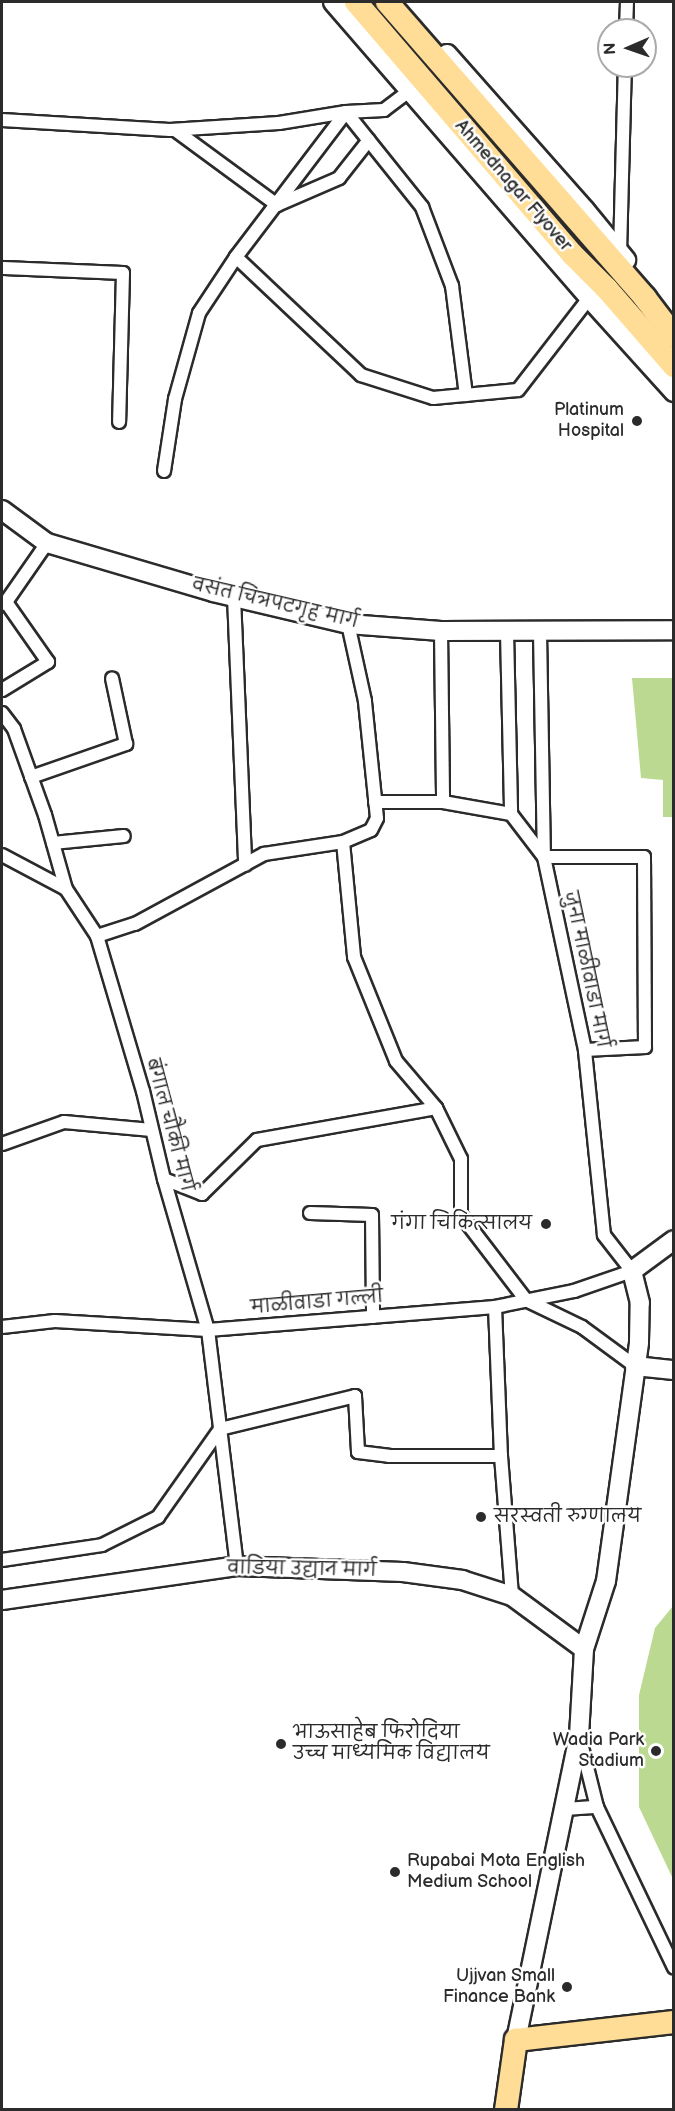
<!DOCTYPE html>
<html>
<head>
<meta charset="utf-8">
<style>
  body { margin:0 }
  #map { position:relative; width:675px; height:2111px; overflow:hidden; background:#fff; font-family:"Balsamiq Sans","Playpen Sans Deva",sans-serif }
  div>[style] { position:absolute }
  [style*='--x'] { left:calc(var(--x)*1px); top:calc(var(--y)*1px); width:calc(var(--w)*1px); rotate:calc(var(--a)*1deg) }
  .green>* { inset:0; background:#bcd991 }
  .roads { filter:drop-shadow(2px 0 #2b2b2b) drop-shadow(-2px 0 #2b2b2b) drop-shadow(0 2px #2b2b2b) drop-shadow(0 -2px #2b2b2b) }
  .street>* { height:12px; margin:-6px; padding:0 6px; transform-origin:6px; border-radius:6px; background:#fff }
  .secondary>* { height:18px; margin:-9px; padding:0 9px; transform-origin:9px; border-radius:9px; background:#fff }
  .highway>* { height:22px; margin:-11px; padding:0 11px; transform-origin:11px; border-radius:11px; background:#ffdd96 }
  .dots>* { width:16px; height:16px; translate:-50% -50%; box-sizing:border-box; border:3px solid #fff; border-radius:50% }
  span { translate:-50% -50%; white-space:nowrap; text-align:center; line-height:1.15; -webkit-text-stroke:5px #fff; paint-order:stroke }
  .street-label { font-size:18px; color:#2b2b2b }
  .poi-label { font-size:18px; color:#2b2b2b }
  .right { translate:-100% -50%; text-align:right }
  .left { translate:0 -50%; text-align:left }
  .frame { position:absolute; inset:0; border:3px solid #2b2b2b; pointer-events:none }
  .north { position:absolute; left:597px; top:18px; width:60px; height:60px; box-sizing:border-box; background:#fff; border:2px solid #aaa; border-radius:50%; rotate:268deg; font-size:16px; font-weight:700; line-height:24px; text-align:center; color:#2b2b2b }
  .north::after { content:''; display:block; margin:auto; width:21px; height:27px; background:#2b2b2b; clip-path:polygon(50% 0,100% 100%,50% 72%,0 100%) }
</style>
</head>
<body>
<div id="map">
  <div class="green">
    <div style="clip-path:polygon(632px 678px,673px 678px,673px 817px,663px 817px,663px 780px,641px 778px)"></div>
    <div style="clip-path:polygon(673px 1606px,673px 1879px,639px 1807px,639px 1695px,655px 1628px)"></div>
  </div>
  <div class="roads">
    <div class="street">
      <div style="--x:626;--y:30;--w:28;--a:-88"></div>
      <div style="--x:2;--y:120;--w:168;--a:3.4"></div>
      <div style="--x:170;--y:130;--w:109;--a:-3.7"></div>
      <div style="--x:279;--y:123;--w:68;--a:-9.3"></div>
      <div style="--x:346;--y:112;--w:38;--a:-3"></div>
      <div style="--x:384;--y:110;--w:34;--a:-37"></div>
      <div style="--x:175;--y:130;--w:127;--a:36.3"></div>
      <div style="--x:277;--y:205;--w:68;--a:-23.5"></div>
      <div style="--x:339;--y:178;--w:48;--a:-51.7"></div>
      <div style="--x:620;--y:253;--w:187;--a:-88.5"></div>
      <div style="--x:236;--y:257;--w:172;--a:43.3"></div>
      <div style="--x:361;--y:375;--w:76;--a:17.7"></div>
      <div style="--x:433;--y:398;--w:85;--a:-5.4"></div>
      <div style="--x:518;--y:390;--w:116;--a:-52.3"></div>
      <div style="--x:2;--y:268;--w:121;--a:2.4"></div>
      <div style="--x:123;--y:273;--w:149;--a:91.5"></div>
      <div style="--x:164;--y:471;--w:73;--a:-81.3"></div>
      <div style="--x:175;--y:399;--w:89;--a:-74.4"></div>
      <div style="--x:199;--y:313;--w:67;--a:-56.5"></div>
      <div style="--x:236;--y:257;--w:182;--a:-52.8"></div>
      <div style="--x:346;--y:112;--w:122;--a:51.3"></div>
      <div style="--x:422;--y:207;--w:85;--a:69.2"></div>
      <div style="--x:452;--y:286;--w:110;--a:82.7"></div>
      <div style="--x:234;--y:597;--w:268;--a:87.6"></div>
      <div style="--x:2;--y:604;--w:4;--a:-27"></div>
      <div style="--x:6;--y:602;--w:72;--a:-55.2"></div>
      <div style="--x:441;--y:631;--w:171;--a:89.3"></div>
      <div style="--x:507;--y:632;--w:182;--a:88.7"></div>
      <div style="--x:540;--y:632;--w:225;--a:89"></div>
      <div style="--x:544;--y:857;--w:100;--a:0"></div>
      <div style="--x:644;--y:857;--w:190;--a:89.7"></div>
      <div style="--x:645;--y:1047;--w:60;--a:177.1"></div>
      <div style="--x:2;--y:690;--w:54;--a:-31.3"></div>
      <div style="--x:48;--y:662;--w:73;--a:-125"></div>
      <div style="--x:2;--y:713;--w:20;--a:53"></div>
      <div style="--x:14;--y:729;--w:91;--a:70.2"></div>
      <div style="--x:45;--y:815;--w:77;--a:74.2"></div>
      <div style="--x:66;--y:889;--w:56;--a:56.6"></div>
      <div style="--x:97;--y:936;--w:162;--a:73.5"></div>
      <div style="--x:143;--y:1091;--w:90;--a:76.6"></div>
      <div style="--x:164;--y:1179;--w:157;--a:73.8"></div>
      <div style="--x:208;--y:1330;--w:238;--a:83"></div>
      <div style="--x:31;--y:777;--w:101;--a:-19.2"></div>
      <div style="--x:126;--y:744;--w:67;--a:-102"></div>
      <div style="--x:343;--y:842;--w:116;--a:84.5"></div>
      <div style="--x:354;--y:957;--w:112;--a:68"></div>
      <div style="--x:396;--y:1061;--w:62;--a:49.6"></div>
      <div style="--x:436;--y:1108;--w:57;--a:63.9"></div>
      <div style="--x:461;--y:1159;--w:56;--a:90"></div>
      <div style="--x:461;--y:1215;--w:107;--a:52.6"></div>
      <div style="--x:526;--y:1300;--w:62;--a:25.7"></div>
      <div style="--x:582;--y:1327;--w:66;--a:36.3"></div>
      <div style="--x:53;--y:843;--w:71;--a:-5.6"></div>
      <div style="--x:2;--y:855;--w:72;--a:28"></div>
      <div style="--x:97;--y:936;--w:40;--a:-18"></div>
      <div style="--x:135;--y:924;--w:147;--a:-28.5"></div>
      <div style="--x:264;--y:854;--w:80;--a:-8.6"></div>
      <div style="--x:343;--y:842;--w:30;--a:-23"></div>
      <div style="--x:371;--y:830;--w:13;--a:-63"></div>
      <div style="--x:377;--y:818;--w:118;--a:-95.9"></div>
      <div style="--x:365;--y:701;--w:79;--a:-102.4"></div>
      <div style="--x:2;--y:1144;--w:66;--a:-19.5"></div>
      <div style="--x:64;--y:1122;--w:88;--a:5.2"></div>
      <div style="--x:164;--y:1179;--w:41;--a:21.5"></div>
      <div style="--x:202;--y:1194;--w:77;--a:-44.5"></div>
      <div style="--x:257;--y:1140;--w:182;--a:-10.1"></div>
      <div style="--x:310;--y:1213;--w:62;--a:1.8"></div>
      <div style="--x:372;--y:1215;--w:102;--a:89.4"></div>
      <div style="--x:495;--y:1307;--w:149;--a:87.7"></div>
      <div style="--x:501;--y:1456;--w:140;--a:85.5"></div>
      <div style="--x:2;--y:1327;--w:53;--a:-6.5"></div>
      <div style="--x:55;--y:1321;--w:153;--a:3.4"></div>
      <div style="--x:208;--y:1330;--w:288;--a:-4.6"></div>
      <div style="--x:495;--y:1307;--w:81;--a:-11.4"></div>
      <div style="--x:574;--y:1291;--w:61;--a:-19"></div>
      <div style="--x:632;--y:1271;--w:46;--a:-127.9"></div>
      <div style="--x:604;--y:1235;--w:186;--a:-95.9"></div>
      <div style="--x:585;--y:1050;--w:197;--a:-102"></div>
      <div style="--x:544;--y:857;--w:54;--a:-127.5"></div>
      <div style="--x:511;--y:814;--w:69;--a:-170"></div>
      <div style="--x:443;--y:802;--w:68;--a:180"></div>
      <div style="--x:2;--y:1560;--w:101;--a:-8.5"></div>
      <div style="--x:102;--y:1545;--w:63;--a:-26.6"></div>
      <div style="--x:158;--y:1517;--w:108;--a:-54.8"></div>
      <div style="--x:220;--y:1429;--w:139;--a:-13.7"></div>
      <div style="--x:355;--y:1396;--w:56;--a:86.9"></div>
      <div style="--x:358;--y:1452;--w:31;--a:7"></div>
      <div style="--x:389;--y:1456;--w:112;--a:0"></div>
      <div style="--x:581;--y:1743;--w:66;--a:76"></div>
      <div style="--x:597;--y:1807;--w:178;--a:64.4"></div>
      <div style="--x:565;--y:1809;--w:32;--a:-4"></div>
    </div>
    <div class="secondary">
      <div style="--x:333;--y:2;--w:391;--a:49.1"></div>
      <div style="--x:589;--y:298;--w:127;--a:47.9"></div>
      <div style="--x:447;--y:54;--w:208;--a:48.5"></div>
      <div style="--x:585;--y:210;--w:65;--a:50.6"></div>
      <div style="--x:2;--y:510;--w:56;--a:36.3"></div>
      <div style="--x:47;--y:543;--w:173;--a:16.4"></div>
      <div style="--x:213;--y:592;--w:139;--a:13.3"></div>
      <div style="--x:348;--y:624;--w:93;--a:4.3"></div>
      <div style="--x:441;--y:631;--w:233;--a:-0.2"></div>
      <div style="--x:635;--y:1366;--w:39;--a:6"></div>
      <div style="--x:2;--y:1600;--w:237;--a:-8.2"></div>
      <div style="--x:237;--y:1566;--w:166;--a:2.1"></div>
      <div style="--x:403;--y:1572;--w:60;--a:7.7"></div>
      <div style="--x:462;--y:1580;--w:52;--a:17.7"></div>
      <div style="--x:512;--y:1596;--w:89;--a:36.4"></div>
      <div style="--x:516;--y:2040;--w:310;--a:-78.3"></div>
      <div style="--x:579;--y:1736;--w:87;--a:-86.7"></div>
      <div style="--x:584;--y:1649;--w:71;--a:-72.1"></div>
      <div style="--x:606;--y:1581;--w:241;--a:-82.1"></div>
      <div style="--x:639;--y:1342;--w:39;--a:-89"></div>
      <div style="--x:640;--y:1303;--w:33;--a:-104"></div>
      <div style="--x:632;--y:1271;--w:52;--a:-36.4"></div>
    </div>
    <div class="highway">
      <div style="--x:356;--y:2;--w:332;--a:49.4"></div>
      <div style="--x:572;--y:254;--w:49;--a:45"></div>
      <div style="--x:607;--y:289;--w:102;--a:49"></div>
      <div style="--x:387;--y:2;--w:393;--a:48.9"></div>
      <div style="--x:645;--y:298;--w:48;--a:52.7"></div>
      <div style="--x:506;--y:2110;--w:71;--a:-81.9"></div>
      <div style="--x:516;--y:2040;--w:159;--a:-6.5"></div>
    </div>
  </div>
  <div class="dots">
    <div style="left:637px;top:421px;background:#2b2b2b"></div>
    <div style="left:546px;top:1224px;background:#2b2b2b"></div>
    <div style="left:481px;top:1517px;background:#2b2b2b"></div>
    <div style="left:281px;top:1744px;background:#2b2b2b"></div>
    <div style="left:656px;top:1751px;background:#2b2b2b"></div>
    <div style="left:395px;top:1872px;background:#2b2b2b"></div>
    <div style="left:567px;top:1987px;background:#2b2b2b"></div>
  </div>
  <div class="street-label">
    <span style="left:513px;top:186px;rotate:49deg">Ahmednagar Flyover</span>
    <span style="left:275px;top:604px;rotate:13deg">वसंत चित्रपटगृह मार्ग</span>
    <span style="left:586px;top:970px;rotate:78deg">जुना माळीवाडा मार्ग</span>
    <span style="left:169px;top:1125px;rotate:75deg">बंगाल चौकी मार्ग</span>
    <span style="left:317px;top:1303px;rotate:-5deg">माळीवाडा गल्ली</span>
    <span style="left:302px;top:1570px;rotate:1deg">वाडिया उद्यान मार्ग</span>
  </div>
  <div class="poi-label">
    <span class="right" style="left:624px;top:421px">Platinum<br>Hospital</span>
    <span class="right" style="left:532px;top:1224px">गंगा चिकित्सालय</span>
    <span class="left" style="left:494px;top:1517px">सरस्वती रुग्णालय</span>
    <span class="left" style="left:293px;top:1744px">भाऊसाहेब फिरोदिया<br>उच्च माध्यमिक विद्यालय</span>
    <span class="right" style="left:644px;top:1751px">Wadia Park<br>Stadium</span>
    <span class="left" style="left:407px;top:1872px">Rupabai Mota English<br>Medium School</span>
    <span class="right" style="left:555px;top:1987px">Ujjvan Small<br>Finance Bank</span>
  </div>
  <div class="frame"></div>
  <div class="north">N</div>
</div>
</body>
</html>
